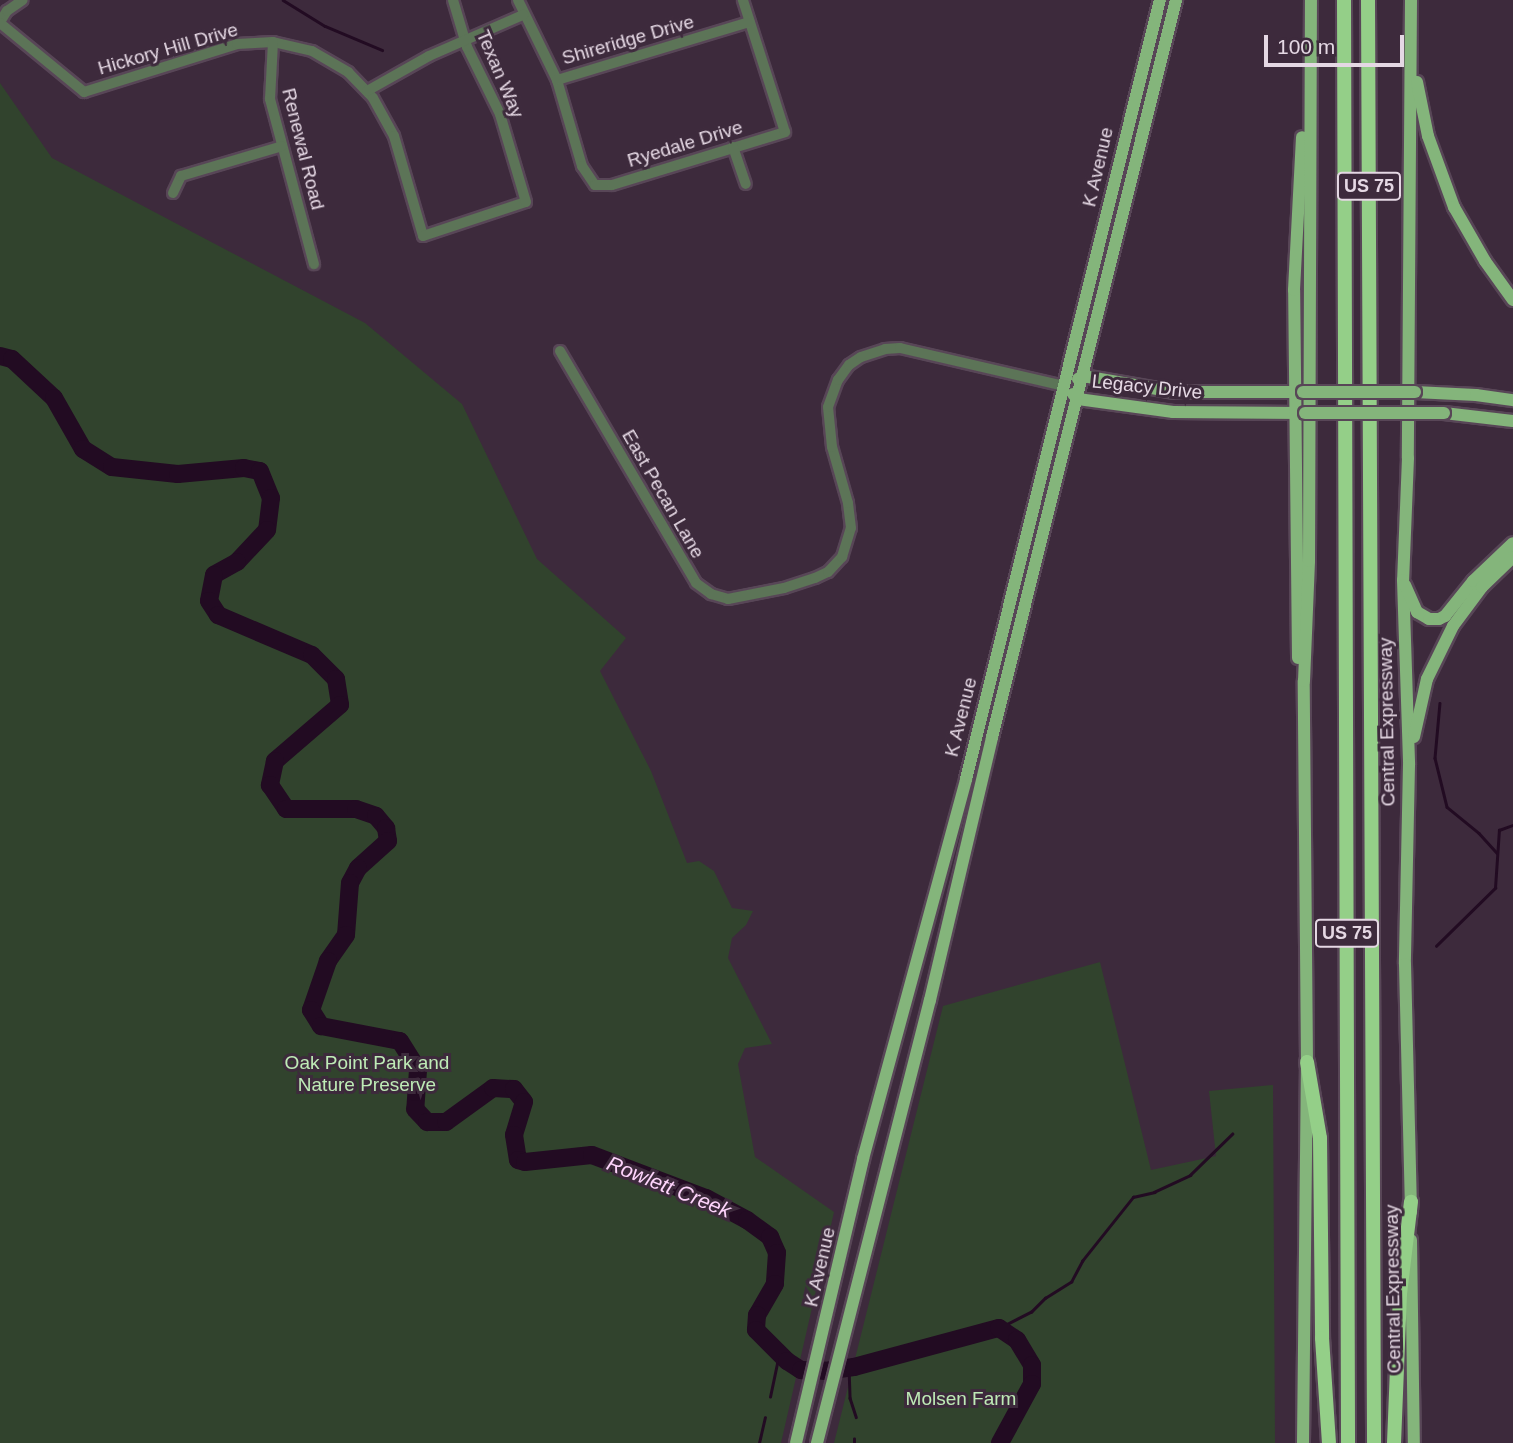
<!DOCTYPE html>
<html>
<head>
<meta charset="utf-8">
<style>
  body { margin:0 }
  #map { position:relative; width:1513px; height:1443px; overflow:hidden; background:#3d2a3c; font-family:Arial,sans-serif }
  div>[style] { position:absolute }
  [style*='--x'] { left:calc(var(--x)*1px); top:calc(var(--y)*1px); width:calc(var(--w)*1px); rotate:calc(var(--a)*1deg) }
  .green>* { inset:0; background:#31432d }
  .stream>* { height:2.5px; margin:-1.25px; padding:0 1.25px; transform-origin:1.25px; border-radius:1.25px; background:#220b22 }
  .river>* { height:18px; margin:-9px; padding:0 9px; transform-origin:9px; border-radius:9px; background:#220b22 }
  .roads { filter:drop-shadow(2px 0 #584657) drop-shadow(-2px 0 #584657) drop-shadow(0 2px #584657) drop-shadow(0 -2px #584657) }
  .minor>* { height:10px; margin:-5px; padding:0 5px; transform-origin:5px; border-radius:5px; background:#5c7457 }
  .major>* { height:12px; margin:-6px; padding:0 6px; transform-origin:6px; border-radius:6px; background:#84b57b }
  .highway>* { height:14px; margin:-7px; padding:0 7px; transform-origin:7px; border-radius:7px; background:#94cf88 }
  .bridges { filter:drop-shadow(2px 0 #584657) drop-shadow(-2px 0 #584657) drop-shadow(0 2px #584657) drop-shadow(0 -2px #584657) }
  .major-bridge>* { height:12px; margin:-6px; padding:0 6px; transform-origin:6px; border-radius:6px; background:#84b57b }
  span { translate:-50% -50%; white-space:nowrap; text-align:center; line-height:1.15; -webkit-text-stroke:6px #3d2a3c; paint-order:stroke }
  .shield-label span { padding:2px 5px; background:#3d2a3c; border:2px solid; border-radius:5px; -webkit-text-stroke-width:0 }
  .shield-label { font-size:18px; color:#e5d8e4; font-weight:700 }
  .street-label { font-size:19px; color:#e5d8e4 }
  .park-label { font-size:19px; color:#beebb6 }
  .water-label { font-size:21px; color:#fed5fc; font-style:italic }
  .scale { position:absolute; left:1264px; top:35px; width:140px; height:32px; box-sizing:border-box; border:4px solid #e5d8e4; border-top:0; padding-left:9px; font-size:21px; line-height:24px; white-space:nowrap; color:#e5d8e4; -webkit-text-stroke:5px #3d2a3c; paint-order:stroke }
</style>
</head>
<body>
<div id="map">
  <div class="green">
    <div style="clip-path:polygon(0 83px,52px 158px,365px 323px,462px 404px,537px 559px,626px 638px,600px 671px,651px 771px,687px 863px,699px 861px,714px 871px,732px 908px,753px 911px,746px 925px,732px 938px,728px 958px,772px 1044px,745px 1048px,738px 1064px,755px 1157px,834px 1212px,781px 1443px,0 1443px)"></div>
    <div style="clip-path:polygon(1100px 962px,1151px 1170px,1216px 1156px,1209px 1091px,1273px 1085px,1275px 1443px,834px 1443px,943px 1006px)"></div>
  </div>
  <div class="stream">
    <div style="--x:283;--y:0;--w:49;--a:31.8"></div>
    <div style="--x:325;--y:26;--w:62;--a:22.8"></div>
    <div style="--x:1440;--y:703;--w:55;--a:95.2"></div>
    <div style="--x:1435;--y:758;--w:50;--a:76.2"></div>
    <div style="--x:1447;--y:807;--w:41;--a:39.1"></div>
    <div style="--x:1479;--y:833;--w:27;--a:48"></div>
    <div style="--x:1436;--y:946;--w:83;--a:-44.5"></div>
    <div style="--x:1495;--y:888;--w:58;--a:-86.1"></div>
    <div style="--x:1499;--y:830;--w:15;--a:-20"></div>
    <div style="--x:999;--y:1328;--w:36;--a:-27"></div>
    <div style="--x:1031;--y:1312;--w:20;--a:-45"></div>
    <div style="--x:1045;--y:1298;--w:31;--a:-32"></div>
    <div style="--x:1071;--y:1282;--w:24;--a:-62"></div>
    <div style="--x:1082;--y:1261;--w:82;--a:-51.4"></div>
    <div style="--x:1133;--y:1197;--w:22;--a:-13"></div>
    <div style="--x:1154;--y:1192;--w:40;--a:-25"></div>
    <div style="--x:1190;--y:1175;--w:59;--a:-44.3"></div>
    <div style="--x:849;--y:1367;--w:31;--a:88"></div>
    <div style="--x:850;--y:1398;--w:20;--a:72"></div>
    <div style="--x:770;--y:1397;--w:44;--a:-78.2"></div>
    <div style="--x:759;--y:1443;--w:26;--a:-77"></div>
    <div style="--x:854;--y:1443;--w:4;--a:-90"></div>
  </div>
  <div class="river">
    <div style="--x:0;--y:356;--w:12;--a:14"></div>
    <div style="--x:12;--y:359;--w:57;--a:42.9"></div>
    <div style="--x:54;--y:398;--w:59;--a:60.4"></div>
    <div style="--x:83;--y:449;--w:34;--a:32"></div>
    <div style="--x:112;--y:467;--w:66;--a:6.1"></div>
    <div style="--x:178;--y:474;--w:66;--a:-5.2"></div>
    <div style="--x:244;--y:468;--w:16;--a:11"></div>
    <div style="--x:260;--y:471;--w:29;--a:68"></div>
    <div style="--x:271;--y:498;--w:32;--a:97"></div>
    <div style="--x:267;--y:530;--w:44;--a:133.2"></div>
    <div style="--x:237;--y:562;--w:26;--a:151"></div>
    <div style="--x:214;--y:575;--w:26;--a:101"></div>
    <div style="--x:209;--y:601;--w:17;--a:57"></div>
    <div style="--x:218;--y:615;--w:102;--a:23.1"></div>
    <div style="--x:312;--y:655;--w:34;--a:45"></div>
    <div style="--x:336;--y:679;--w:26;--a:81"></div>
    <div style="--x:340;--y:705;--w:86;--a:139.3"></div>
    <div style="--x:275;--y:761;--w:25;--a:102"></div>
    <div style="--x:270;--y:785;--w:29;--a:56"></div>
    <div style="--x:286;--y:809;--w:70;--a:0"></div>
    <div style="--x:356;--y:809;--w:21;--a:19"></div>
    <div style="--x:376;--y:816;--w:16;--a:50"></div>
    <div style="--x:386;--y:828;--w:13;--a:81"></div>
    <div style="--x:388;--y:841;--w:40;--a:138"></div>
    <div style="--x:358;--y:868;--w:17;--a:118"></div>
    <div style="--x:350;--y:883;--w:52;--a:94.4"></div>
    <div style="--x:346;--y:935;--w:32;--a:125"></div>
    <div style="--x:328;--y:961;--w:52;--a:109.1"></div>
    <div style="--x:311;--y:1010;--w:19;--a:58"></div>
    <div style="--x:321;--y:1026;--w:80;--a:10.8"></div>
    <div style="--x:400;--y:1041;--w:34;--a:58"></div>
    <div style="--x:418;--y:1070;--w:39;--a:94"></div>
    <div style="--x:415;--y:1109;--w:18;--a:47"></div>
    <div style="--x:427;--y:1122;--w:19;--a:0"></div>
    <div style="--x:446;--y:1122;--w:58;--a:-35.9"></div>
    <div style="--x:493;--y:1088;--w:21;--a:3"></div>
    <div style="--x:514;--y:1089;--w:16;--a:52"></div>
    <div style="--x:524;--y:1102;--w:34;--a:107"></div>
    <div style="--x:514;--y:1135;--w:25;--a:81"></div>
    <div style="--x:518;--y:1160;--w:7;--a:16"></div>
    <div style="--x:525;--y:1162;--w:67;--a:-6"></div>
    <div style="--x:592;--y:1155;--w:122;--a:20.7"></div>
    <div style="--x:706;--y:1198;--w:47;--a:28.2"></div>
    <div style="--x:747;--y:1220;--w:29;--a:36"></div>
    <div style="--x:770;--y:1237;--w:17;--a:66"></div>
    <div style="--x:777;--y:1253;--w:31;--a:94"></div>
    <div style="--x:775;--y:1284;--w:36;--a:120"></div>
    <div style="--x:757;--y:1315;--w:15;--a:94"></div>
    <div style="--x:756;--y:1330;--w:44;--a:45"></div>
    <div style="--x:787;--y:1361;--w:17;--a:33"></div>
    <div style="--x:801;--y:1370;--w:24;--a:2"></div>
    <div style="--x:825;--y:1371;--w:29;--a:-8"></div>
    <div style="--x:854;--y:1367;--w:150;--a:-15.1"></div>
    <div style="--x:999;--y:1328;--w:22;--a:34"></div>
    <div style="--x:1017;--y:1340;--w:29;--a:59"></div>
    <div style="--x:1032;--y:1365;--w:19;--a:90"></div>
    <div style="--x:1032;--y:1384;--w:67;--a:118.5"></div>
  </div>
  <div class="roads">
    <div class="minor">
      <div style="--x:518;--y:0;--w:89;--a:64"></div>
      <div style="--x:557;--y:80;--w:90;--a:73.8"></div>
      <div style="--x:582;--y:166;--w:23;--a:56"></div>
      <div style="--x:595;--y:185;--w:17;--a:0"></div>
      <div style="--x:612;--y:185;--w:181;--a:-17"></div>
      <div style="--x:785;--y:132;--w:139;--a:-107.7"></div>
      <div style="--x:0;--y:22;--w:13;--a:-58"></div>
      <div style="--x:7;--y:11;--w:19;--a:-35"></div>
      <div style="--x:0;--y:23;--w:109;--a:39.4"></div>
      <div style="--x:84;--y:92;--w:160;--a:-17.4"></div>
      <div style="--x:237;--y:44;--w:36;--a:-3"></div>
      <div style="--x:273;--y:42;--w:40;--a:13"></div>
      <div style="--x:312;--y:51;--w:42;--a:30.3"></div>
      <div style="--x:348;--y:72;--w:36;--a:46"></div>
      <div style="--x:373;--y:98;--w:43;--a:61.1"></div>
      <div style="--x:394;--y:136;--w:104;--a:73.8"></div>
      <div style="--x:423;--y:236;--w:108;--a:-18.3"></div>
      <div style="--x:526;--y:202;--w:92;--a:-106.5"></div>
      <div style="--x:500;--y:114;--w:75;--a:-116.2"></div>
      <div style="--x:467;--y:47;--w:49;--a:-106.6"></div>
      <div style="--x:273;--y:42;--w:57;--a:93"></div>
      <div style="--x:270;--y:99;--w:171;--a:75.1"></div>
      <div style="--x:557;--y:80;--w:201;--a:-16.8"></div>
      <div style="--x:367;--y:91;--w:71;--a:-29.4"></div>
      <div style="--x:429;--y:56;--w:103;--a:-23.6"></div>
      <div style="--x:733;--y:147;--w:39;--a:71"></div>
      <div style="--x:173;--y:193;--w:19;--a:-65"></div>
      <div style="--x:181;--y:176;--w:105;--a:-16.5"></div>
      <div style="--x:560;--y:351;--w:269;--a:59.6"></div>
      <div style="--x:696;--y:583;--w:19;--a:36"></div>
      <div style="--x:711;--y:594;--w:18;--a:16"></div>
      <div style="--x:728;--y:599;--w:57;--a:-11.1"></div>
      <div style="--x:784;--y:588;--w:33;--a:-18"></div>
      <div style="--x:815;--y:578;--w:14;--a:-25"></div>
      <div style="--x:828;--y:572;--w:21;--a:-47"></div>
      <div style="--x:842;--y:557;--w:30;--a:-73"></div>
      <div style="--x:851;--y:528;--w:25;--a:-97"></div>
      <div style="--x:848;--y:503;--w:58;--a:-105.9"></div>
      <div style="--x:832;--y:447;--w:40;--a:-95.7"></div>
      <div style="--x:828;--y:407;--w:29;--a:-70"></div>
      <div style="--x:838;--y:380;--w:19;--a:-54"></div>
      <div style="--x:849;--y:365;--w:14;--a:-34"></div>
      <div style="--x:861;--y:357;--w:25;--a:-18"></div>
      <div style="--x:885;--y:349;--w:15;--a:-4"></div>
      <div style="--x:900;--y:348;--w:169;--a:13"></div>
    </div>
    <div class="major">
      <div style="--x:1411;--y:0;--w:458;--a:90.4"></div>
      <div style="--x:1408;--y:458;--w:122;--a:92.3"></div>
      <div style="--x:1403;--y:580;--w:185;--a:88.1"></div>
      <div style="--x:1409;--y:765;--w:199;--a:91.2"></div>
      <div style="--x:1405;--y:964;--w:248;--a:88.6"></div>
      <div style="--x:1417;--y:82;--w:55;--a:78.5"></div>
      <div style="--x:1428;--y:136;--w:76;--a:69.9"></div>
      <div style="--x:1454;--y:207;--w:62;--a:60.1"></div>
      <div style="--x:1485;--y:261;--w:48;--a:54.3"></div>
      <div style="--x:1078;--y:379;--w:6;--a:-31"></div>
      <div style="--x:1083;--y:376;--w:93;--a:9.9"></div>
      <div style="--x:1175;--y:392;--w:128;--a:0"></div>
      <div style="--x:1415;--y:392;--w:61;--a:2.8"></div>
      <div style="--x:1476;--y:395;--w:37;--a:8"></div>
      <div style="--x:1073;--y:394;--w:7;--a:45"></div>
      <div style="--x:1078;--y:399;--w:96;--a:7.8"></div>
      <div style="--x:1173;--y:412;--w:127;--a:0.5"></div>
      <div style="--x:1444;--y:413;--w:69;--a:6.6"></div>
      <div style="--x:1405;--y:585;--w:30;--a:66"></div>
      <div style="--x:1417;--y:612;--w:14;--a:30"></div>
      <div style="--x:1429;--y:619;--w:10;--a:0"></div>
      <div style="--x:1439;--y:619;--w:7;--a:-27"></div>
      <div style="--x:1445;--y:616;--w:45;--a:-51.3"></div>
      <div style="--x:1473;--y:581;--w:55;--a:-43.5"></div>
      <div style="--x:1298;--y:658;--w:368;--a:-90.6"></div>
      <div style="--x:1294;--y:290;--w:153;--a:-87"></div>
      <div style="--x:1414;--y:737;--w:59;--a:-77.4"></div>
      <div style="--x:1427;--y:679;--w:59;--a:-63.9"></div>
      <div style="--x:1453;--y:626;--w:49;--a:-53.4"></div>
      <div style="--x:1482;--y:587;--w:43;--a:-44.1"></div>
      <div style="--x:1411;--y:1240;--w:203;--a:89.2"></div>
      <div style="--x:796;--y:1443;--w:292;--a:-76.7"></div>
      <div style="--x:863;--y:1159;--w:394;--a:-74.8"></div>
      <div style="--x:966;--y:779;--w:803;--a:-76.02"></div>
      <div style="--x:817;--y:1443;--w:457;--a:-75.7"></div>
      <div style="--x:930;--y:1000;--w:270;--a:-76.7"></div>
      <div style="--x:992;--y:737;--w:760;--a:-75.98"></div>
      <div style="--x:1303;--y:1443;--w:381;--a:-89.4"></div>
      <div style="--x:1307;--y:1062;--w:381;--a:-90.5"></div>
      <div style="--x:1304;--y:681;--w:120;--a:-87.6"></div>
      <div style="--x:1309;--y:561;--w:561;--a:-89.8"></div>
    </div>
    <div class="highway">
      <div style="--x:1344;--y:0;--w:1443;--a:89.84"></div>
      <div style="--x:1368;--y:0;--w:1443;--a:89.76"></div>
      <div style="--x:1307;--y:1062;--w:77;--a:80.3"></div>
      <div style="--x:1320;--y:1138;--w:200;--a:89.4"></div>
      <div style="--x:1322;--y:1338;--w:105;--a:86.2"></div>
      <div style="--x:1394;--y:1443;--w:149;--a:-87.7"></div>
      <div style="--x:1400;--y:1294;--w:93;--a:-83.2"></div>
    </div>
  </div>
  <div class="bridges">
    <div class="major-bridge">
      <div style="--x:1303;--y:392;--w:112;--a:0"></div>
      <div style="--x:1305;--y:413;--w:139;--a:0"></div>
    </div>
  </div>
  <div class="shield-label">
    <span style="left:1369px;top:186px">US 75</span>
    <span style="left:1347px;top:933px">US 75</span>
  </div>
  <div class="street-label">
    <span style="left:628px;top:40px;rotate:-16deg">Shireridge Drive</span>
    <span style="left:168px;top:49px;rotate:-16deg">Hickory Hill Drive</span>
    <span style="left:500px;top:74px;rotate:67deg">Texan Way</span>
    <span style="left:685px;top:144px;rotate:-17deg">Ryedale Drive</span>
    <span style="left:303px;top:149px;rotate:76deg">Renewal Road</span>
    <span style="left:1098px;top:167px;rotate:-77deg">K Avenue</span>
    <span style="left:1147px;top:387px;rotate:6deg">Legacy Drive</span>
    <span style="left:663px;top:494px;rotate:60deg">East Pecan Lane</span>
    <span style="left:961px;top:717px;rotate:-76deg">K Avenue</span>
    <span style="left:1387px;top:722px;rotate:-91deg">Central Expressway</span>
    <span style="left:820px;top:1267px;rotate:-77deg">K Avenue</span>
    <span style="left:1393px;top:1289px;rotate:-91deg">Central Expressway</span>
  </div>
  <div class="park-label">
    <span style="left:367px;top:1074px">Oak Point Park and<br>Nature Preserve</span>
    <span style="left:961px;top:1399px">Molsen Farm</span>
  </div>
  <div class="water-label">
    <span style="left:669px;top:1187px;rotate:22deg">Rowlett Creek</span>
  </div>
  <div class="scale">100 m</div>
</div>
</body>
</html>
